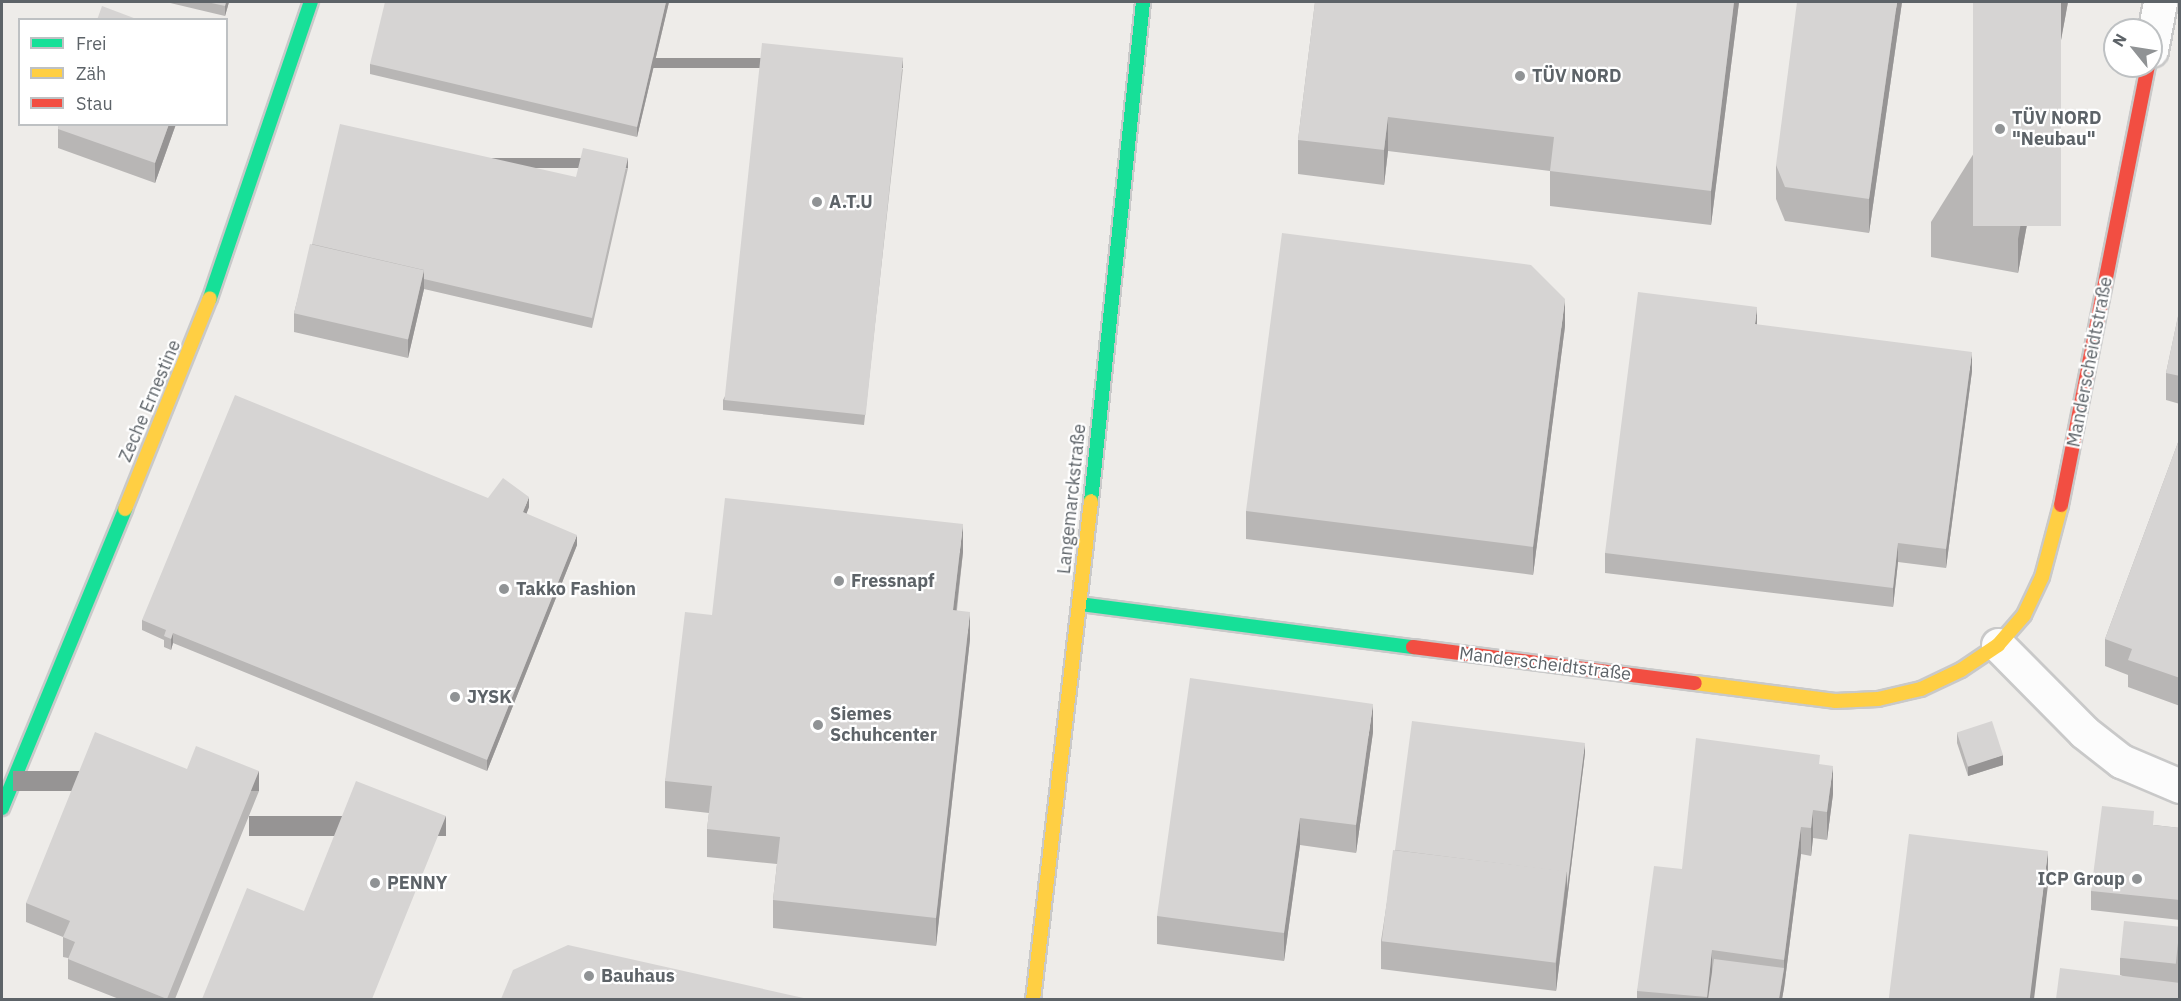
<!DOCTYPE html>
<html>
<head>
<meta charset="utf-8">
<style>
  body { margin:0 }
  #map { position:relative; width:2181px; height:1001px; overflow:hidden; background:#eeece9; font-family:"IBM Plex Sans",sans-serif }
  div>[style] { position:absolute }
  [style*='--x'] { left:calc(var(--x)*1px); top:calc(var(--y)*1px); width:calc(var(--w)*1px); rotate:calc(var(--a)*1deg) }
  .roads { filter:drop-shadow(2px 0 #c9c9c9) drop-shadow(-2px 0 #c9c9c9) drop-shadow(0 2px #c9c9c9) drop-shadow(0 -2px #c9c9c9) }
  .street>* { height:33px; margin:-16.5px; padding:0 16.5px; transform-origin:16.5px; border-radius:16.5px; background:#fcfcfc }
  .fast>* { height:14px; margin:-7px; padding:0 7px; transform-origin:7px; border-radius:7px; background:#16e098 }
  .slow>* { height:14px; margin:-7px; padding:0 7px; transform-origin:7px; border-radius:7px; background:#ffcf43 }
  .jam>* { height:14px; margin:-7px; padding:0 7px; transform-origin:7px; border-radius:7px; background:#f24e42 }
  .wall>* { inset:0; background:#b8b6b5 }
  .shaded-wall>* { inset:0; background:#969494; transform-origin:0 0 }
  .building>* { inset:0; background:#d6d4d3; transform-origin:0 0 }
  .dots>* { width:16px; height:16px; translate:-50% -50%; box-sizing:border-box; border:3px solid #fff; border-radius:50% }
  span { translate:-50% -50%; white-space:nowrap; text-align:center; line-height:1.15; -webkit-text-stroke:4.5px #fff; paint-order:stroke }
  .poi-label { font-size:18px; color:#5d6368; font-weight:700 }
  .left { translate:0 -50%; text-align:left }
  .right { translate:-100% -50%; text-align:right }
  .street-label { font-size:18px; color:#5d6368 }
  .frame { position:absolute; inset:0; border:3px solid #5d6368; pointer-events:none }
  .legend { position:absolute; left:18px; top:18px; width:210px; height:108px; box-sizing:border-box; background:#fff; border:2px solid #bec1c3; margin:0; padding:8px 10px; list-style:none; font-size:18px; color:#5d6368 }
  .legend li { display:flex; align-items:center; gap:12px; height:30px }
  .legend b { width:30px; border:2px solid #bec1c3 }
  .north { position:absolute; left:2103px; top:18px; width:60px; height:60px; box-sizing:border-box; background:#fff; border:2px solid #bec1c3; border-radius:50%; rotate:300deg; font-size:16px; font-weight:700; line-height:24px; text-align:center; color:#5d6368 }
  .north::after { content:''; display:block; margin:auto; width:21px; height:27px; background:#909395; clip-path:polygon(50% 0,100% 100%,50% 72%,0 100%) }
</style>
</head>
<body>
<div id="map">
  <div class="roads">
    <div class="street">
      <div style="--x:2151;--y:50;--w:49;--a:-79.4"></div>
      <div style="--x:1998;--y:645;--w:122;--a:45.3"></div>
      <div style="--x:2084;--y:732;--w:47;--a:38.1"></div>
      <div style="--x:2121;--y:761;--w:64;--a:23"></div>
    </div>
    <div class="fast">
      <div style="--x:210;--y:298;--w:313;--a:-71.2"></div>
      <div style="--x:1091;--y:501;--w:502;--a:-84.05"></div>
      <div style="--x:1080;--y:604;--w:336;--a:7.4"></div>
      <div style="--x:2;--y:808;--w:323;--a:-67.6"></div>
    </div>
    <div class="slow">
      <div style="--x:125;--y:509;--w:227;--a:-68.1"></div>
      <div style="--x:1695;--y:683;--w:141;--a:7.3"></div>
      <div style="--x:1835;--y:701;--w:43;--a:-2.7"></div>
      <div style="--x:1878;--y:699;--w:44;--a:-13.1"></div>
      <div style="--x:1921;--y:689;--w:44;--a:-25.4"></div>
      <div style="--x:1961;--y:670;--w:45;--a:-34"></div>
      <div style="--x:1998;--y:645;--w:40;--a:-49"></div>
      <div style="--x:2024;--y:615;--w:42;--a:-64.7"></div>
      <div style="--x:2042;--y:577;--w:74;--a:-75.2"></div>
      <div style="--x:1033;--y:1000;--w:502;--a:-83.37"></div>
    </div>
    <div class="jam">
      <div style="--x:2061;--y:505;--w:448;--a:-78.8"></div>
      <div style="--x:1413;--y:647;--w:284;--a:7.3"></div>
    </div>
  </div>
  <div class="wall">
    <div style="clip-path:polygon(166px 2px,229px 2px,225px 16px)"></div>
    <div style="clip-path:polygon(669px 2px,637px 137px,370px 74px,370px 64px)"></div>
    <div style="clip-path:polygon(1315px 2px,1739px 2px,1711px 225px,1550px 206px,1550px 171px,1388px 151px,1384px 185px,1298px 174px,1298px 140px)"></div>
    <div style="clip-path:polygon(1902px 2px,1869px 233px,1785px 221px,1776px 199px,1776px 165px)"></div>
    <div style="clip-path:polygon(2068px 2px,2018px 273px,1931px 257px,1931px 222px)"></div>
    <div style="clip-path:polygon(903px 68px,864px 425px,723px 410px,723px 400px)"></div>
    <div style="clip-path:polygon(59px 124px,176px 124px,155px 183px,58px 148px,58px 129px)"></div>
    <div style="clip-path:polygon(628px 168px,592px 328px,424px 289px,408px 358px,294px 332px,294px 313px,312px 244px,576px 177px)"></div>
    <div style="clip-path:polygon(2180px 307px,2180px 404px,2166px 400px,2166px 373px)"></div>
    <div style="clip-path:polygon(1757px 325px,1972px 371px,1946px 568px,1898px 562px,1893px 607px,1605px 573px,1605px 553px)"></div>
    <div style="clip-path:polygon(1565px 326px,1533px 575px,1246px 539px,1246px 511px)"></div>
    <div style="clip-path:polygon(2180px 437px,2180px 706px,2128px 687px,2128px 675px,2105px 666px,2105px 639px)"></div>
    <div style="clip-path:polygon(488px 498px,529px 507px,526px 514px,577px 545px,487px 771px,173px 643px,171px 650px,164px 647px,164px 640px,142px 630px,142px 620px)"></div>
    <div style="clip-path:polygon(963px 552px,957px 610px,970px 639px,936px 946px,773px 928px,773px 900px,777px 864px,707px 857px,707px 829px,709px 813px,665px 808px,665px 781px,712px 615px)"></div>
    <div style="clip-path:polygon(1373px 732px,1356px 853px,1300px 845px,1284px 961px,1157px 944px,1157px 916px)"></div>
    <div style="clip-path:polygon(1957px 733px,2003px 765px,1968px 776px,1957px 743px)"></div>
    <div style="clip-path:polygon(1585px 753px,1556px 991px,1381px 969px,1381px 941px,1395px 850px)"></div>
    <div style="clip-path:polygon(1820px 765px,1833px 794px,1827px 840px,1813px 838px,1811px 856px,1801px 854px,1784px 988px,1782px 999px,1637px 999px,1637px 991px,1682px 869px)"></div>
    <div style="clip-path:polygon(187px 769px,259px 791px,175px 999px,119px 999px,68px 979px,68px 958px,63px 957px,63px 937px,26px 922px,26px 903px)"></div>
    <div style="clip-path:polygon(2154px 825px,2180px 828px,2180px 920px,2091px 910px,2091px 891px)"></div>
    <div style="clip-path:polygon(2180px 927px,2180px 999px,2120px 975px,2120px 958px)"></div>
  </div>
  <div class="shaded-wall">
    <div style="clip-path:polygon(226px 2px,229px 2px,225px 16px,225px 6px)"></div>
    <div style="clip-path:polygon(666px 2px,669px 2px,637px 137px,637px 127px)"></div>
    <div style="clip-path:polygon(1734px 2px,1739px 2px,1711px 225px,1711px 191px)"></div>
    <div style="clip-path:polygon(1897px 2px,1902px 2px,1869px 233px,1869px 199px)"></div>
    <div style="clip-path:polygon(2061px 2px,2068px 2px,2018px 273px,2018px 239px)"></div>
    <div style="left:903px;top:58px;width:10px;height:359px;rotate:90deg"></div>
    <div style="clip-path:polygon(1388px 117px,1388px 151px,1384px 185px,1384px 150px)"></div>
    <div style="clip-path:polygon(169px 124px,176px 124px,155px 183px,155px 163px)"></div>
    <div style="left:628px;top:158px;width:10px;height:164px;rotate:90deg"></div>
    <div style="clip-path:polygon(424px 270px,424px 289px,408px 358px,408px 339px)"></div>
    <div style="clip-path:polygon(1565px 299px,1565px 326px,1533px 575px,1533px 547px)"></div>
    <div style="clip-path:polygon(1757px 307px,1757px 326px,1755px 324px)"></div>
    <div style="clip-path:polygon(1972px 352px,1972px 371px,1946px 568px,1946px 549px)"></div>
    <div style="clip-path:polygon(529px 497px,529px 507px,523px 523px,523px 512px)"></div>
    <div style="clip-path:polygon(963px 524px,963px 552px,953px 637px,953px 610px)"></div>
    <div style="clip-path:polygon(577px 535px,577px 545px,487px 771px,487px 760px)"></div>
    <div style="clip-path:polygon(1898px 543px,1898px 562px,1893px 607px,1893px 588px)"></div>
    <div style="clip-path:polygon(970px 612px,970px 639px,936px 946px,936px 918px)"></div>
    <div style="clip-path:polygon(173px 633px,173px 643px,171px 650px,171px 639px)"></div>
    <div style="clip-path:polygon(1373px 704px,1373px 732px,1356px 853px,1356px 825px)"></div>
    <div style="clip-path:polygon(1585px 743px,1585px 753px,1556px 991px,1556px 963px,1567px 872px)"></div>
    <div style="clip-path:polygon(2003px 755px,2003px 765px,1968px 776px,1968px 766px)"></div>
    <div style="clip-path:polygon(1833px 766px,1833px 794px,1827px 840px,1827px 812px)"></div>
    <div style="left:259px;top:771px;width:20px;height:246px;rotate:90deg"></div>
    <div style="clip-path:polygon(1813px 810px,1813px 838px,1811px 856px,1811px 828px)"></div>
    <div style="left:446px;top:816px;width:20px;height:197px;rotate:90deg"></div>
    <div style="clip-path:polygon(1300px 818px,1300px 845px,1284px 961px,1284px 933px)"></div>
    <div style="clip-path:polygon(1801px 827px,1801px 854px,1784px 988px,1784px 960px)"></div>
    <div style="clip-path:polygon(2048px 851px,2048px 885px,2034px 999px,2029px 999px)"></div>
    <div style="clip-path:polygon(1712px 950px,1712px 978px,1710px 999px,1707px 999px)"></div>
    <div style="clip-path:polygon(1784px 968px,1784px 988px,1782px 999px,1779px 999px)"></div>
  </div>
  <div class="building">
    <div style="clip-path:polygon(207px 2px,226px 2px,225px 6px)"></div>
    <div style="clip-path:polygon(385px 2px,666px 2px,637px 127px,370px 64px)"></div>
    <div style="clip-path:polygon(1315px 2px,1734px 2px,1711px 191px,1550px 171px,1554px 137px,1388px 117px,1384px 150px,1298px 140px)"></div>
    <div style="clip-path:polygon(1797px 2px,1897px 2px,1869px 199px,1785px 187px,1776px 165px)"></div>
    <div style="left:1973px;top:2px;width:88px;height:224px"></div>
    <div style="clip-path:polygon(102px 6px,139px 20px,97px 20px)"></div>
    <div style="left:762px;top:43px;width:142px;height:359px;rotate:6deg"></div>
    <div style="clip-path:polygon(59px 124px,169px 124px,155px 163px,58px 129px)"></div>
    <div style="clip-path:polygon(340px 124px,576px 177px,583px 148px,628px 158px,592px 318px,424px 279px,424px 270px,312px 244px)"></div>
    <div style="clip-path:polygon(1282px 233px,1531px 265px,1565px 299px,1533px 547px,1246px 511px)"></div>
    <div style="left:310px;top:244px;width:117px;height:71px;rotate:13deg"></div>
    <div style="clip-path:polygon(1638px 292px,1757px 307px,1755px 324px,1972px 352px,1946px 549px,1898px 543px,1893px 588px,1605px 553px)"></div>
    <div style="clip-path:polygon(2180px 307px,2180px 376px,2166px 373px)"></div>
    <div style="clip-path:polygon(235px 395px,488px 498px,503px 478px,529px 497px,523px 512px,577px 535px,487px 760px,173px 633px,171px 639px,164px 636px,166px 630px,142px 620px)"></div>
    <div style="clip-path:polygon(2180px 437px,2180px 678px,2128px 660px,2132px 649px,2105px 639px)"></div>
    <div style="clip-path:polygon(725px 498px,963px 524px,953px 610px,970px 612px,936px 918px,773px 900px,780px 837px,707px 829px,712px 786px,665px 781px,685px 612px,712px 615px)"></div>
    <div style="clip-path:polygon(1190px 678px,1373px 704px,1356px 825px,1300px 818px,1284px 933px,1157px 916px)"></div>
    <div style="clip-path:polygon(1412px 721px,1585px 743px,1567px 889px,1567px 872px,1395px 850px)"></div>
    <div style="left:1992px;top:721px;width:36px;height:37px;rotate:72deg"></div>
    <div style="clip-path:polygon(95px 732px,187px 769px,196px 746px,259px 771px,167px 999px,68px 959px,75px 942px,63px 937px,70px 921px,26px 903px)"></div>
    <div style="clip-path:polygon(1696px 738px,1820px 755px,1819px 764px,1833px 766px,1827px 812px,1813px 810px,1811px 828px,1801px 827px,1784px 960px,1712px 950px,1707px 997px,1637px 991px,1654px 866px,1682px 869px)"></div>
    <div style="clip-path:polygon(356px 781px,446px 816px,372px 999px,202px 999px,247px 888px,304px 911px)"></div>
    <div style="clip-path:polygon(2102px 806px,2154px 811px,2153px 825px,2180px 828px,2180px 900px,2091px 891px)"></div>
    <div style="left:1909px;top:834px;width:140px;height:166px;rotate:7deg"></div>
    <div style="left:1393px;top:850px;width:175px;height:92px;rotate:7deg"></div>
    <div style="left:2124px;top:921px;width:56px;height:37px;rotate:6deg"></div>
    <div style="clip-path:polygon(568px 945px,808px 999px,501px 999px,513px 970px)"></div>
    <div style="clip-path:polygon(1714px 959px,1784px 968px,1779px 999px,1708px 999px)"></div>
    <div style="clip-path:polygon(2060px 968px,2180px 983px,2180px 999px,2056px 999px)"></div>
  </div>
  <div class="dots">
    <div style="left:1520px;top:76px;background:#909395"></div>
    <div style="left:2000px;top:129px;background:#909395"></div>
    <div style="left:817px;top:202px;background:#909395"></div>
    <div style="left:839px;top:581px;background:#909395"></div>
    <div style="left:504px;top:589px;background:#909395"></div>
    <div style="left:455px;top:697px;background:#909395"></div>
    <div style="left:818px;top:725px;background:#909395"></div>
    <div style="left:2137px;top:879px;background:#909395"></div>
    <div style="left:375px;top:883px;background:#909395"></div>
    <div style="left:589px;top:976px;background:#909395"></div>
  </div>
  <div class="poi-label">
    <span class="left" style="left:1532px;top:76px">TÜV NORD</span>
    <span class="left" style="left:2012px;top:129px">TÜV NORD<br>"Neubau"</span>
    <span class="left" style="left:829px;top:202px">A.T.U</span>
    <span class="left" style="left:851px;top:581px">Fressnapf</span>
    <span class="left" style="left:516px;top:589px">Takko Fashion</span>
    <span class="left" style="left:467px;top:697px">JYSK</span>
    <span class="left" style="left:830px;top:725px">Siemes<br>Schuhcenter</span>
    <span class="right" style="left:2125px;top:879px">ICP Group</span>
    <span class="left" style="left:387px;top:883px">PENNY</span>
    <span class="left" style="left:601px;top:976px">Bauhaus</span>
  </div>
  <div class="street-label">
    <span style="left:2090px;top:362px;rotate:-79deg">Manderscheidtstraße</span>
    <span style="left:150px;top:401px;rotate:-67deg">Zeche Ernestine</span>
    <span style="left:1072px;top:499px;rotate:-84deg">Langemarckstraße</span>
    <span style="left:1545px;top:664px;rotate:7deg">Manderscheidtstraße</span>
  </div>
  <div class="frame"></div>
  <ul class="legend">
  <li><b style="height:8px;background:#16e098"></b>Frei</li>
  <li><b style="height:8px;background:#ffcf43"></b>Zäh</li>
  <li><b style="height:8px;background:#f24e42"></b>Stau</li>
  </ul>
  <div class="north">N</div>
</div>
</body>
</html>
